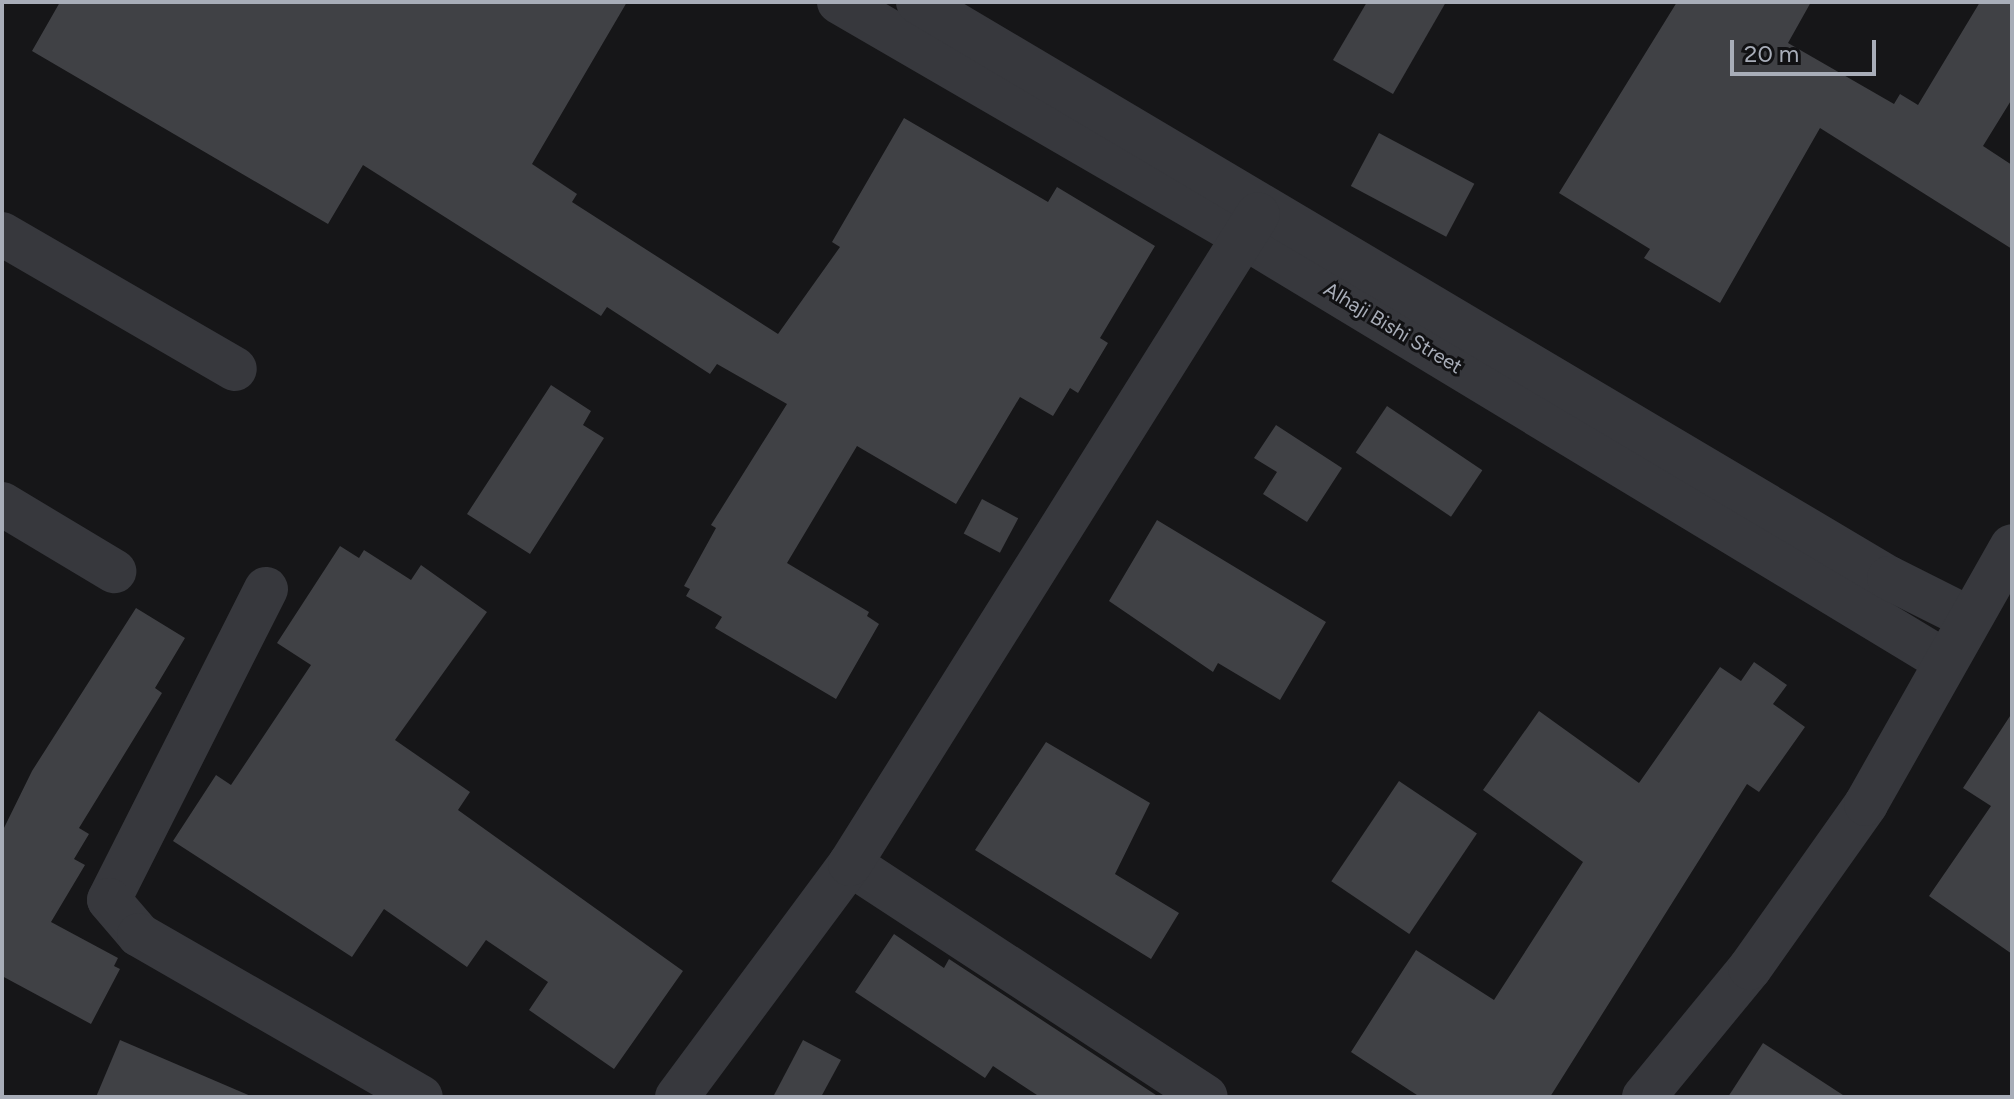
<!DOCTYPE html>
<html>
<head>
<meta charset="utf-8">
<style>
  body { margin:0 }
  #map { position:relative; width:2014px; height:1099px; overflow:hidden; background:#161618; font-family:Figtree,sans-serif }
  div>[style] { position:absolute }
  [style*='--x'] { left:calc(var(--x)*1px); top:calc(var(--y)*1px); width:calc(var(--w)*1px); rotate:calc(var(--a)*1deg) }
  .building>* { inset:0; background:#404145; transform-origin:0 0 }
  .minor>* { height:44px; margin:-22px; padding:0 22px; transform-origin:22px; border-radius:22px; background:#37383d }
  span { translate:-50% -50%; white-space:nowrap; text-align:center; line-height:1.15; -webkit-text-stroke:6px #111113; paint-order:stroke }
  .street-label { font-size:20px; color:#a8adb8 }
  .frame { position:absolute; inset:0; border:4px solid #a8adb8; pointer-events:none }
  .scale { position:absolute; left:1730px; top:40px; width:146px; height:36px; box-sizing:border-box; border:4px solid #a8adb8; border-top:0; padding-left:10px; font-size:24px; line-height:28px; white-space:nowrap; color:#a8adb8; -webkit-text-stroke:6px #111113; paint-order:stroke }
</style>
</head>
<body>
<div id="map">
  <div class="building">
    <div style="clip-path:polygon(60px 2px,627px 2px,532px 164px,577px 194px,572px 202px,778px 334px,840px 247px,832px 242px,904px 118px,1048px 202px,1057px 187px,1155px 246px,1100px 338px,1108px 343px,1078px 393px,1070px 388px,1053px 416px,1020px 397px,956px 504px,857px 446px,787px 563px,869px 612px,867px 616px,879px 624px,836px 699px,715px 628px,722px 617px,686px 596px,690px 589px,684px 586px,716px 528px,711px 525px,787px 404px,717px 364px,710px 374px,607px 307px,601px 316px,363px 165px,328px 224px,32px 51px)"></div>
    <div style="clip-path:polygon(1367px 2px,1446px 2px,1393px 94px,1333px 60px)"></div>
    <div style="clip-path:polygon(1677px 2px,1811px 2px,1788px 43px,1894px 104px,1900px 94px,1918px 105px,1980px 2px,2012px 2px,2012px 99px,1983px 146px,2012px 165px,2012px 249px,1820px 128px,1720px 303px,1644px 258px,1650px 249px,1559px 193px)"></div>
    <div style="left:1379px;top:133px;width:108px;height:60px;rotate:28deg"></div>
    <div style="clip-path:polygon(551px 385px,591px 411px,583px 425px,604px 438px,530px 554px,467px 514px)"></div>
    <div style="left:1387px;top:406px;width:115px;height:56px;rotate:34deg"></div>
    <div style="clip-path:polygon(1276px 425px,1342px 468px,1307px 522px,1263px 494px,1277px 472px,1254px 458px)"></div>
    <div style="left:982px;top:499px;width:41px;height:39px;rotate:28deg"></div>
    <div style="clip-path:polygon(1157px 520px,1326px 622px,1280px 700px,1218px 663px,1213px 672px,1109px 601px)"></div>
    <div style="clip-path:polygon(340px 546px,359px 558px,364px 550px,411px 580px,421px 565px,487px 612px,395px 740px,470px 792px,458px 810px,683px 971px,614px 1069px,529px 1010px,548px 982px,486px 940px,467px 967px,384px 909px,352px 957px,173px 841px,216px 775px,231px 785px,311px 665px,277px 643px)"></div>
    <div style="clip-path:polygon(136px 608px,185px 638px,155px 688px,162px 693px,79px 828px,89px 834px,74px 859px,85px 865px,51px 922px,118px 958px,114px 966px,120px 969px,91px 1024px,2px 976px,2px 832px,32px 771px)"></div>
    <div style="clip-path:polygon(1754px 662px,1787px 685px,1773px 704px,1805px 727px,1759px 792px,1747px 784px,1550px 1097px,1420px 1097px,1351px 1052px,1416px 950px,1494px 1000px,1583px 862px,1483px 790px,1539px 711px,1639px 783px,1720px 667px,1741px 681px)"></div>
    <div style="clip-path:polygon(2012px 713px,2012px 954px,1929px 896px,1991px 806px,1963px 788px)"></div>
    <div style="clip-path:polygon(1046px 742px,1150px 803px,1115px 874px,1179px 913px,1151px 959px,975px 850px)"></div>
    <div style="left:1399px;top:781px;width:94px;height:121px;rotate:34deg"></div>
    <div style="clip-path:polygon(894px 934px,944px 968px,949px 959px,1159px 1097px,1040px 1097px,993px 1066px,985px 1078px,855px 992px)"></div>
    <div style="clip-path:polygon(120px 1040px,253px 1097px,96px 1097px)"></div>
    <div style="clip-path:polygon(803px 1040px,841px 1060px,821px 1097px,773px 1097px)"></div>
    <div style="clip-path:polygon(1763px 1043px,1846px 1097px,1728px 1097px)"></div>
  </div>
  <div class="minor">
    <div style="--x:839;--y:2;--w:468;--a:30.1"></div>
    <div style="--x:1244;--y:237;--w:817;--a:31.18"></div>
    <div style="--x:918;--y:2;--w:1129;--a:30.68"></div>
    <div style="--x:1889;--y:578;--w:89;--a:26.6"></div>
    <div style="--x:2;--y:234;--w:269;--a:30.1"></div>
    <div style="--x:2;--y:504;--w:131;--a:30.9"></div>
    <div style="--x:266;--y:589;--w:348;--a:116.8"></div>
    <div style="--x:109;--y:900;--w:46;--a:49.4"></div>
    <div style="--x:139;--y:935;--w:325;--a:29.9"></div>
    <div style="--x:850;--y:864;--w:425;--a:33.2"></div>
    <div style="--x:677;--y:1097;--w:290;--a:-53.4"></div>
    <div style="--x:850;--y:864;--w:767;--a:-57.88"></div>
    <div style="--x:1644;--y:1097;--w:167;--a:-50.6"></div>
    <div style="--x:1750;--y:968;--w:201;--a:-54.7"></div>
    <div style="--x:1866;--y:804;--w:296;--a:-60.5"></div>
  </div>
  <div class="street-label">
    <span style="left:1393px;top:328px;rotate:31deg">Alhaji Bishi Street</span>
  </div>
  <div class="frame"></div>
  <div class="scale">20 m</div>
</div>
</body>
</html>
